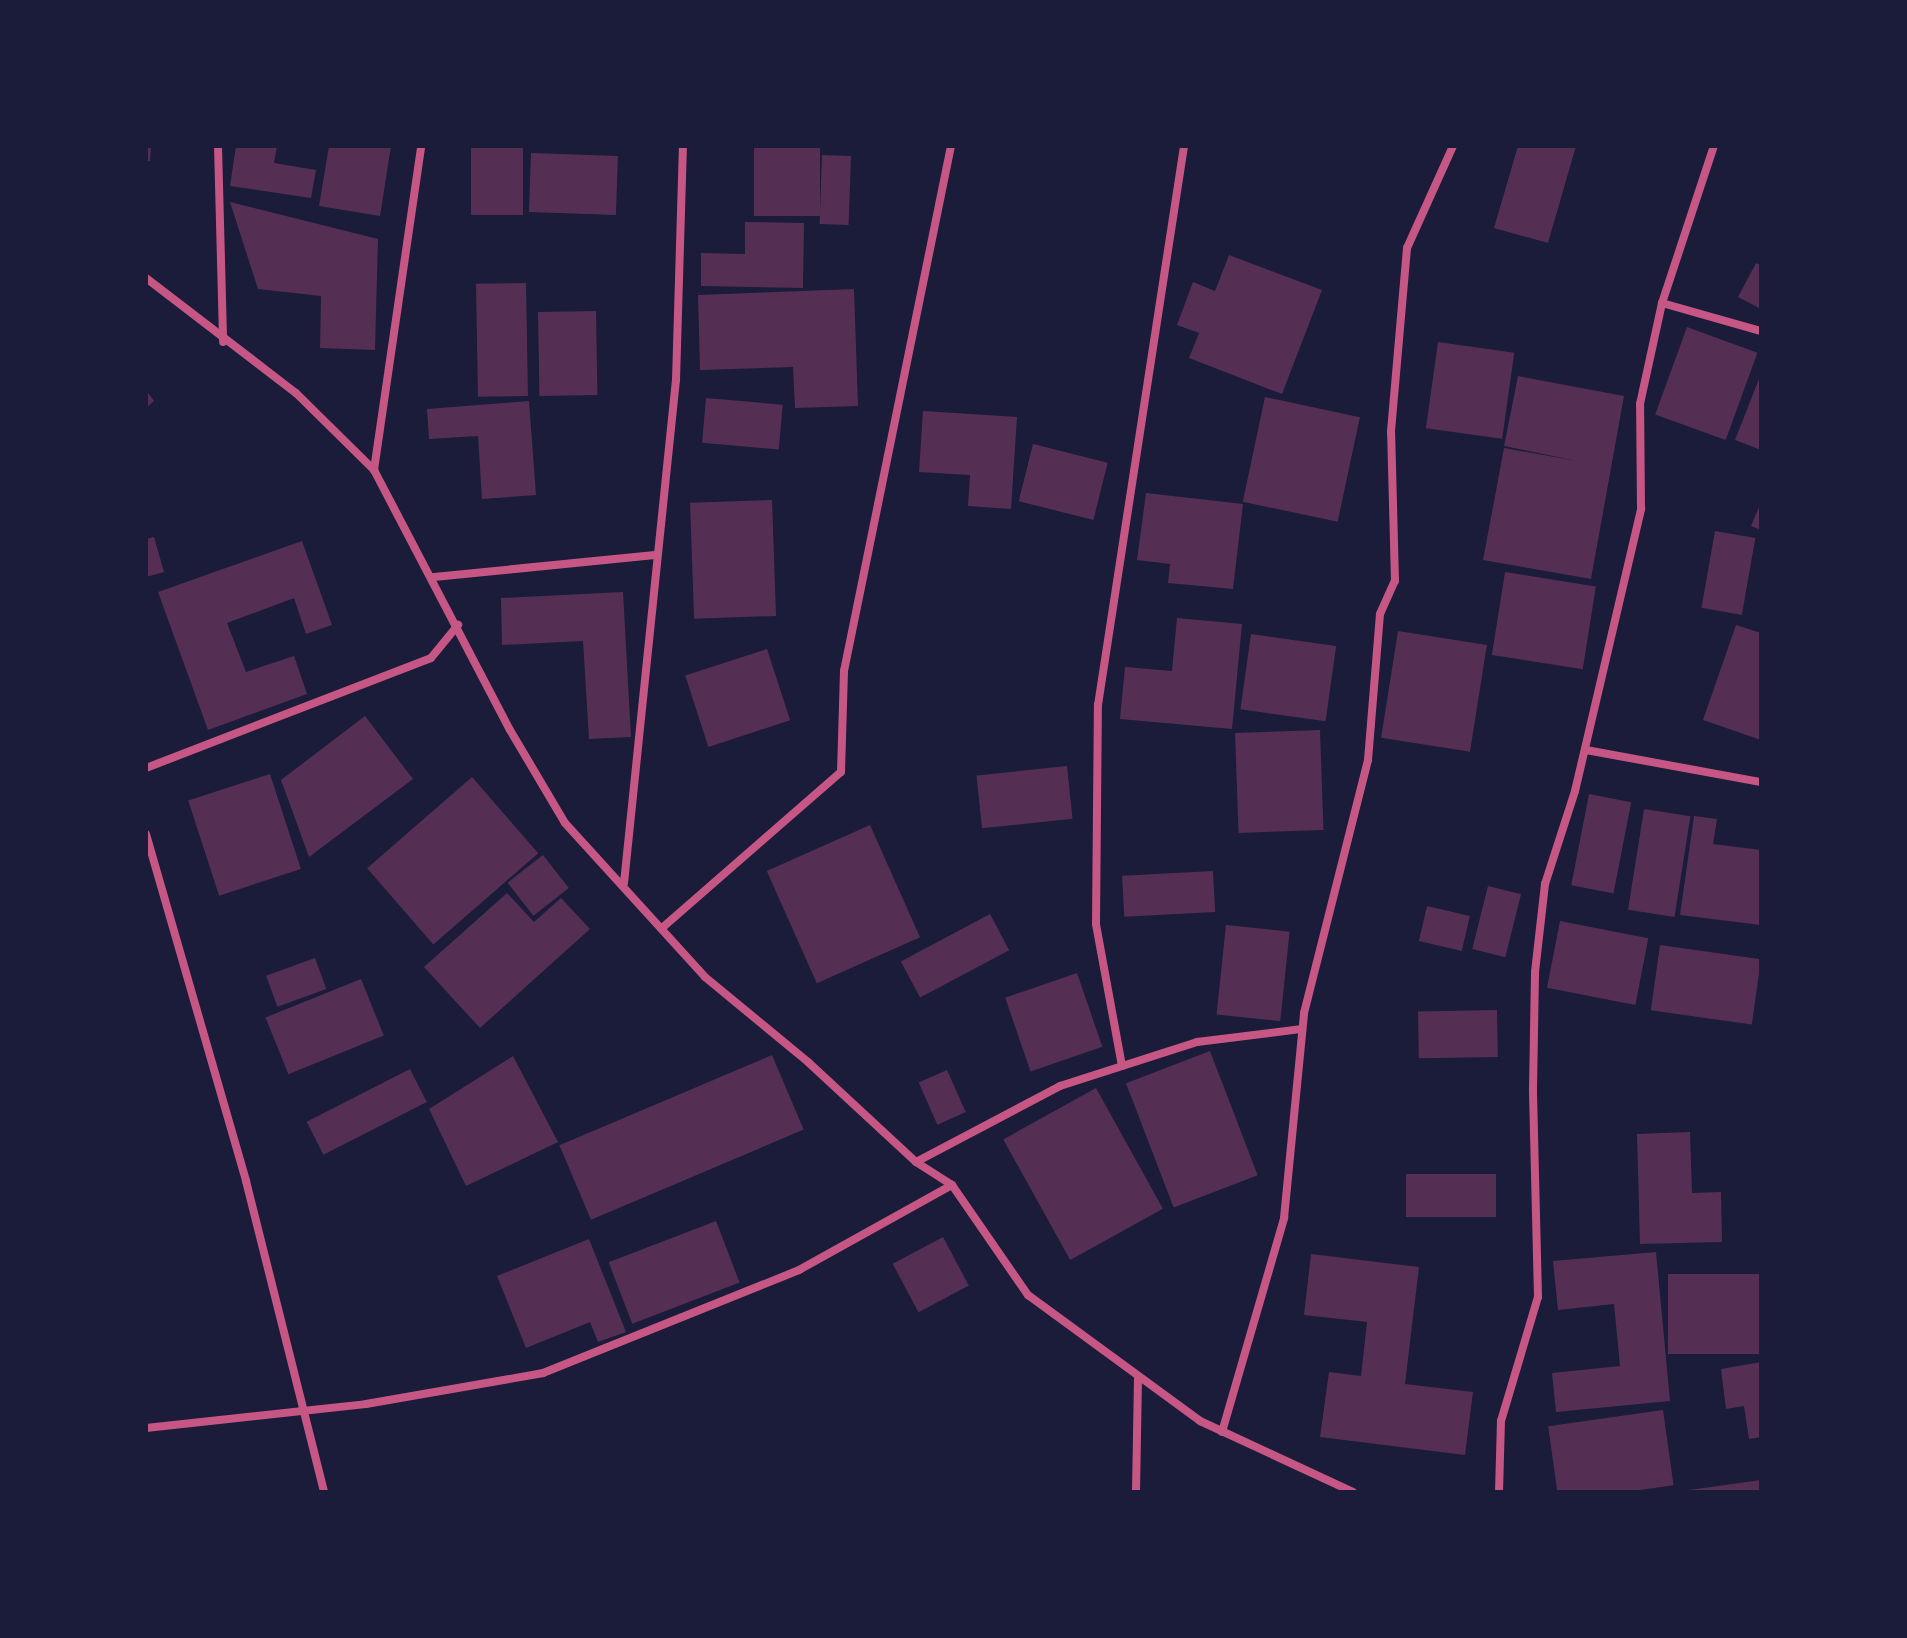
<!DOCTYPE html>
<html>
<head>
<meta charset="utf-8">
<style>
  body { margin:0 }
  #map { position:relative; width:1907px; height:1638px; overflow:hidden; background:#1b1b3a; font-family:"Times New Roman",serif }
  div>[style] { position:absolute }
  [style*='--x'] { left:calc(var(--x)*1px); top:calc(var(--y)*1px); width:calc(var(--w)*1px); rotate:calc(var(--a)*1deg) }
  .building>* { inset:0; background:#542f53; transform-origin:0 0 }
  .minor>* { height:8px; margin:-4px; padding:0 4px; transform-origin:4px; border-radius:4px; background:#c65784 }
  span { translate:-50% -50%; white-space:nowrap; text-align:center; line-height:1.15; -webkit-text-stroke:8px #1b1b3a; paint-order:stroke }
  .frame { position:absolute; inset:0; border:148px solid #1b1b3a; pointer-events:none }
</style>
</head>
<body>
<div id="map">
  <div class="building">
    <div style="clip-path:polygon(146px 146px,151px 146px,150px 161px,146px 161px)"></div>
    <div style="clip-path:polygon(236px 146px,277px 146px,274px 163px,316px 170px,311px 198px,230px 186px)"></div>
    <div style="clip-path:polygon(329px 146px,391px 146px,380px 216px,319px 206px)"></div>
    <div style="left:471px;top:146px;width:52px;height:69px"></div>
    <div style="left:754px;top:146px;width:66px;height:70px"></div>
    <div style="clip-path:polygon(1518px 146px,1576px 146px,1548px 243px,1494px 228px)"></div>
    <div style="left:531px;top:153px;width:87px;height:59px;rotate:2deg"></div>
    <div style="left:822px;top:155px;width:29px;height:69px;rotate:2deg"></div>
    <div style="clip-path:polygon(230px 202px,378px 239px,375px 350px,320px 348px,321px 296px,258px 289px)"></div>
    <div style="clip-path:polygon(745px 222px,804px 223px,803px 288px,701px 286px,701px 253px,745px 254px)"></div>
    <div style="clip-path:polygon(1229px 255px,1322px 290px,1282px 394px,1189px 358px,1199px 333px,1177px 325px,1193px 282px,1215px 291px)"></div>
    <div style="clip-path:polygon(1756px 263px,1761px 265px,1761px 309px,1738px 297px)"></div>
    <div style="left:526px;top:283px;width:113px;height:50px;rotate:89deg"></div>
    <div style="clip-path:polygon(854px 289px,858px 406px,795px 408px,793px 367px,700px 370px,698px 295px)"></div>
    <div style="left:596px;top:311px;width:84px;height:58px;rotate:89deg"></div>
    <div style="left:1687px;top:327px;width:75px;height:93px;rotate:20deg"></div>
    <div style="left:1438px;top:342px;width:77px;height:87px;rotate:8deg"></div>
    <div style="clip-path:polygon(1761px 374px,1761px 450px,1735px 440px)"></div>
    <div style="clip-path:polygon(1518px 376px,1624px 396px,1591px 579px,1483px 560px,1504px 448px,1577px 461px,1504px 446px)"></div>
    <div style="clip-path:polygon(146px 390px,154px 401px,146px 408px)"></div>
    <div style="left:1265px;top:397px;width:97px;height:107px;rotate:12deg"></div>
    <div style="left:706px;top:398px;width:77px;height:45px;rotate:5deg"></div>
    <div style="clip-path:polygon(529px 401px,536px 495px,482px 499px,478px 436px,429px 439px,427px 409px)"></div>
    <div style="clip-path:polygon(923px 411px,1017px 417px,1011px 509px,968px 506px,970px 475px,919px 472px)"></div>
    <div style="left:1033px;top:444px;width:77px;height:59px;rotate:14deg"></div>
    <div style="clip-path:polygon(1146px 493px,1243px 504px,1233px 589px,1168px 583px,1170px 564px,1137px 560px)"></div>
    <div style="left:772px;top:500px;width:116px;height:82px;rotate:88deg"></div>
    <div style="clip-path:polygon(1761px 502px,1761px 530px,1751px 526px)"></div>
    <div style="left:1715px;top:531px;width:41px;height:78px;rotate:10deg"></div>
    <div style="clip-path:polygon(154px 537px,164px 572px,146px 577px,146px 539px)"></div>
    <div style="clip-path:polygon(302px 541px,332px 625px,306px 634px,294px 598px,227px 623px,246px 672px,294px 656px,307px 694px,208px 730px,158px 592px)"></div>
    <div style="left:1505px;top:572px;width:92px;height:84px;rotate:9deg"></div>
    <div style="clip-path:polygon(623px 592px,631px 737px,589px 739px,583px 641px,502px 645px,501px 598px)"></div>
    <div style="clip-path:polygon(1177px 618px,1242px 624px,1232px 729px,1120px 719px,1125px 667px,1172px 671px)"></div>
    <div style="clip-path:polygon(1736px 625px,1761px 633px,1761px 740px,1703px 720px)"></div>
    <div style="left:1398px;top:631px;width:90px;height:108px;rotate:9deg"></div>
    <div style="left:1251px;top:634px;width:86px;height:76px;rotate:8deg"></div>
    <div style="left:767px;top:649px;width:75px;height:86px;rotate:72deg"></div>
    <div style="clip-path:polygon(365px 716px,413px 779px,309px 857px,281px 780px)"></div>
    <div style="left:1320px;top:730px;width:100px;height:85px;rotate:88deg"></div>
    <div style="left:1067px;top:766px;width:53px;height:91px;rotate:84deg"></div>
    <div style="left:270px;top:774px;width:100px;height:86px;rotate:72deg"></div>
    <div style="left:472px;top:777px;width:101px;height:139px;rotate:49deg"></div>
    <div style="left:1589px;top:794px;width:43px;height:93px;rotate:11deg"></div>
    <div style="left:1644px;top:809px;width:47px;height:102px;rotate:9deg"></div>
    <div style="clip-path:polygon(1694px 816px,1717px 819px,1713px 844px,1761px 850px,1761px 925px,1680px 915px)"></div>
    <div style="left:870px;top:825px;width:123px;height:113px;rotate:66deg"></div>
    <div style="left:543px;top:855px;width:42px;height:45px;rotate:52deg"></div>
    <div style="left:1213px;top:871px;width:41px;height:91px;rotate:87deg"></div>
    <div style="left:1488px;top:886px;width:34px;height:65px;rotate:14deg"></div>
    <div style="clip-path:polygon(507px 893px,534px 922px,561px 898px,590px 929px,480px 1028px,424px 967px)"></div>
    <div style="left:1427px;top:906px;width:44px;height:36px;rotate:13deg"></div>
    <div style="left:990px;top:914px;width:41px;height:101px;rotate:62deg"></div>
    <div style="left:1560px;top:921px;width:90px;height:68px;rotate:11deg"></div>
    <div style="left:1226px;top:925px;width:64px;height:90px;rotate:6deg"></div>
    <div style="left:1660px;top:945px;width:102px;height:66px;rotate:8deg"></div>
    <div style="left:315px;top:958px;width:33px;height:52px;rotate:70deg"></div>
    <div style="left:1077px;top:973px;width:78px;height:76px;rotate:71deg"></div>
    <div style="left:361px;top:979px;width:61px;height:103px;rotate:68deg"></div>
    <div style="left:1497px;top:1010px;width:47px;height:79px;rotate:89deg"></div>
    <div style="left:1210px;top:1051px;width:133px;height:90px;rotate:69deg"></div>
    <div style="left:772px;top:1055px;width:81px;height:231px;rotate:67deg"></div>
    <div style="clip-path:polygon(513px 1056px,558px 1142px,466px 1186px,429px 1109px)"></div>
    <div style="left:410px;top:1069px;width:37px;height:116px;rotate:63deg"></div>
    <div style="left:947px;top:1070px;width:46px;height:31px;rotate:66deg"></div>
    <div style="left:1096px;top:1088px;width:138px;height:106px;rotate:61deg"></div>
    <div style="clip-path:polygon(1690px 1132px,1692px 1193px,1721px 1192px,1722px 1242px,1640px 1244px,1637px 1134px)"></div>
    <div style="left:1496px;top:1174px;width:43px;height:90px;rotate:90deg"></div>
    <div style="left:716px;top:1221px;width:66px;height:115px;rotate:69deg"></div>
    <div style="left:943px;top:1237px;width:55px;height:57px;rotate:62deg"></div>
    <div style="clip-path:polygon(589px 1239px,626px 1332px,598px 1342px,590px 1322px,526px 1348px,497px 1276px)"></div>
    <div style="clip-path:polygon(1656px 1252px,1670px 1401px,1556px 1412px,1552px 1373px,1620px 1366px,1614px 1304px,1558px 1310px,1553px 1261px)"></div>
    <div style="clip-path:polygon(1311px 1254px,1419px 1267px,1405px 1384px,1473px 1392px,1465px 1455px,1320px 1437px,1329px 1372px,1361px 1376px,1367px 1322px,1304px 1315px)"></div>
    <div style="left:1761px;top:1274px;width:80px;height:93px;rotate:90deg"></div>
    <div style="clip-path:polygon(1761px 1362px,1761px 1437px,1749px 1439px,1744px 1406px,1726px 1409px,1721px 1369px)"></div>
    <div style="left:1663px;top:1410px;width:76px;height:116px;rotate:82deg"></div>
    <div style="clip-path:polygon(1761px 1480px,1761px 1492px,1689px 1492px,1689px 1490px)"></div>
  </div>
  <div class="minor">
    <div style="--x:218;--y:146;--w:196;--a:88.5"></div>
    <div style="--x:146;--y:278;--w:189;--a:37.5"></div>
    <div style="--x:296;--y:393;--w:110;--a:44.6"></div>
    <div style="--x:374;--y:470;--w:293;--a:62.4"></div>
    <div style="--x:510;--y:730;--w:108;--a:59.4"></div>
    <div style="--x:565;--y:823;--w:208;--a:47.7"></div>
    <div style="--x:705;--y:977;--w:134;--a:39.5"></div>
    <div style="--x:808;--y:1062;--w:147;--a:42.8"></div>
    <div style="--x:916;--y:1162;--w:43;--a:32.6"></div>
    <div style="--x:952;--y:1185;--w:134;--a:55.4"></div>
    <div style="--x:1028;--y:1295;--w:213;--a:36.2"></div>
    <div style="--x:1200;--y:1421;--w:169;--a:24.9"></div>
    <div style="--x:1662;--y:303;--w:103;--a:15.8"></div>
    <div style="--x:374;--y:470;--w:327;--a:-81.7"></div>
    <div style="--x:434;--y:577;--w:222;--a:-5.7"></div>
    <div style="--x:1586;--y:750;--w:178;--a:10.4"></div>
    <div style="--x:146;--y:768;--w:305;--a:-21.1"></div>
    <div style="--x:431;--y:658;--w:43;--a:-50.7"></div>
    <div style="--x:146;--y:834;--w:361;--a:73.9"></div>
    <div style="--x:246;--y:1181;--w:321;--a:75.9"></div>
    <div style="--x:624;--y:883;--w:506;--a:-84.1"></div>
    <div style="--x:676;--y:380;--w:234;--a:-88.3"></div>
    <div style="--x:662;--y:928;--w:237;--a:-41.1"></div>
    <div style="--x:841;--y:772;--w:101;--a:-88.3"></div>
    <div style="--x:844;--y:671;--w:536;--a:-78.48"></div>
    <div style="--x:1122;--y:1066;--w:144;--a:-100.4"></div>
    <div style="--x:1096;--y:924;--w:219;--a:-89.5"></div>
    <div style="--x:1098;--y:705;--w:566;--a:-81.25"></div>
    <div style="--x:916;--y:1162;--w:163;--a:-27.8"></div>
    <div style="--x:1060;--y:1086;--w:144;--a:-17.8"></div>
    <div style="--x:1197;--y:1042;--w:106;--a:-7.1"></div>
    <div style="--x:146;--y:1428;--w:221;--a:-6.2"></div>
    <div style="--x:366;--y:1404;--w:180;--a:-9.9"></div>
    <div style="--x:543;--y:1373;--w:276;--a:-21.9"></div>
    <div style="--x:799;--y:1270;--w:175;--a:-29.1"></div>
    <div style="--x:1222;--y:1432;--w:223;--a:-73.8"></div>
    <div style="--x:1284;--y:1218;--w:206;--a:-84.4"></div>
    <div style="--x:1304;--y:1013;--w:261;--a:-75.8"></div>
    <div style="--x:1368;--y:760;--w:146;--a:-85.3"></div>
    <div style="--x:1380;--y:614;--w:36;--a:-66"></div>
    <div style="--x:1395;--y:581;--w:150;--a:-91.5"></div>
    <div style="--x:1391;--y:431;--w:184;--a:-85"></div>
    <div style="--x:1407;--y:248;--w:112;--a:-65.7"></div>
    <div style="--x:1136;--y:1492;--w:114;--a:-89"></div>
    <div style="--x:1499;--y:1492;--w:71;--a:-88.4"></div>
    <div style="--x:1501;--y:1421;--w:129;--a:-73.4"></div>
    <div style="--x:1538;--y:1297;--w:208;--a:-91.4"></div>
    <div style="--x:1533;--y:1089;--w:117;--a:-89"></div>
    <div style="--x:1535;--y:972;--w:89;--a:-83.5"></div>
    <div style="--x:1545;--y:884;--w:98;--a:-72.1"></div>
    <div style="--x:1575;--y:791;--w:290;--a:-76.8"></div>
    <div style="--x:1641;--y:509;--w:105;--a:-90.5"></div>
    <div style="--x:1640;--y:404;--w:103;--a:-77.7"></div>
    <div style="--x:1662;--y:303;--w:165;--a:-71.7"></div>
  </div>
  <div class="frame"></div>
</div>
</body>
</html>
